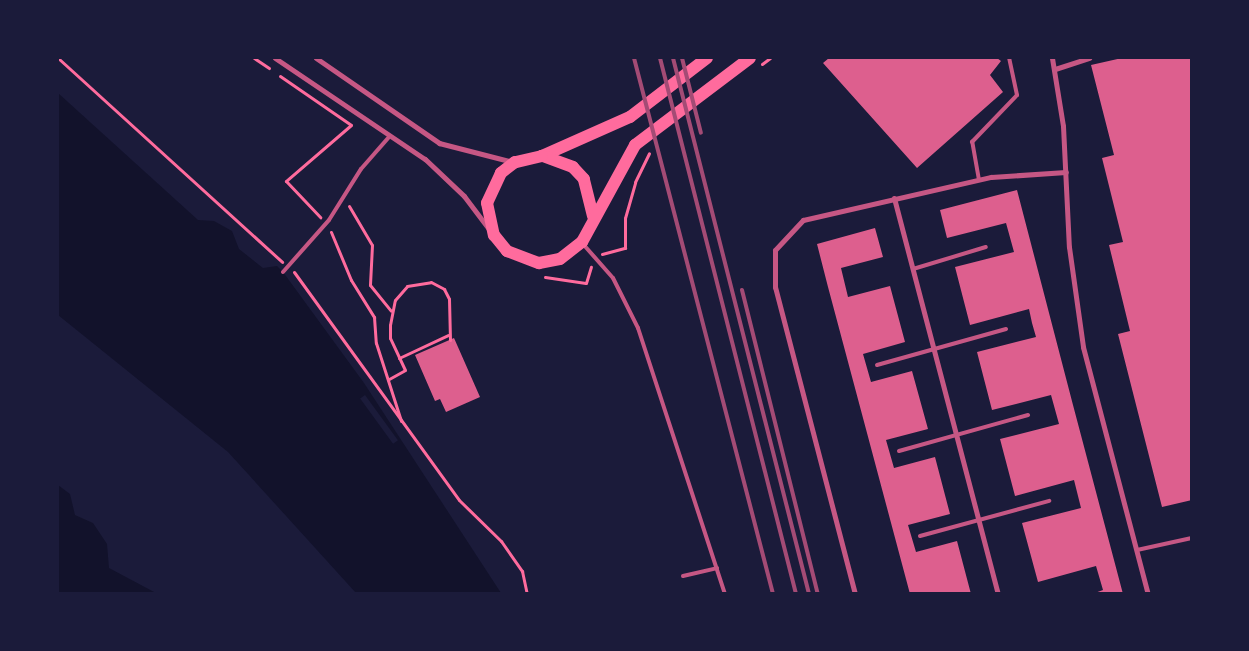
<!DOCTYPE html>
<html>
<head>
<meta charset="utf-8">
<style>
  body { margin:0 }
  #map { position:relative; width:1249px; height:651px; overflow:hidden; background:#1b1b3a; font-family:"Asap Condensed",sans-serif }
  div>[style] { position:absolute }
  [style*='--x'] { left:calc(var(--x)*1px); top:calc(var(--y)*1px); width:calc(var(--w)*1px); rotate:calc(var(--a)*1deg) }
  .water>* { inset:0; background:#12122b }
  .pier>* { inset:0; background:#1b1b3a; transform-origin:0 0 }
  .building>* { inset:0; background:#dd5f8e }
  .path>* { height:3px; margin:-1.5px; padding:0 1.5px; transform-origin:1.5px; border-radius:1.5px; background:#ff6b9d }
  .service>* { height:4px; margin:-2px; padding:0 2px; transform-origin:2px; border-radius:2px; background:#c65784 }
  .minor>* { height:5px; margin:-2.5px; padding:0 2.5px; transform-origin:2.5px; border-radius:2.5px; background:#c65784 }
  .primary>* { height:12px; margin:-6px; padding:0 6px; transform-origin:6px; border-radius:6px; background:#ff6b9d }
  .rail>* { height:4px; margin:-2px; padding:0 2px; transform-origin:2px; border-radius:2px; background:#a44b75 }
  span { translate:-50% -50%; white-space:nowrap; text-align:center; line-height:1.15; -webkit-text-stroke:5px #1b1b3a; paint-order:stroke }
  .frame { position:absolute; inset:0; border:59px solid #1b1b3a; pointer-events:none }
</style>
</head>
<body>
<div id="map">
  <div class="water">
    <div style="clip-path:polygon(58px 93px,198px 220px,214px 221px,232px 231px,239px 249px,263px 268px,277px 266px,283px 272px,364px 383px,501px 593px,356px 593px,228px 452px,58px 315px)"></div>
    <div style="clip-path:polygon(58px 485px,70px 494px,75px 515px,93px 523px,107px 544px,109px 568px,156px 593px,58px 593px)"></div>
  </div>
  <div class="pier">
    <div style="left:365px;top:395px;width:56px;height:6px;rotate:54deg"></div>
  </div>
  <div class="building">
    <div style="clip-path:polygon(829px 58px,997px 58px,1001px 61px,990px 75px,1003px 92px,917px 168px,823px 63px)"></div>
    <div style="clip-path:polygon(1122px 58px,1192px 58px,1192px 500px,1162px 507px,1118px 334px,1130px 331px,1109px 245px,1123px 242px,1102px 158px,1114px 155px,1091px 65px)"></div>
    <div style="clip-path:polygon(1017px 190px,1073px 405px,1123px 594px,1092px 594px,1103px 590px,1096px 566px,1038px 582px,1022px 523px,1081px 508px,1074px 480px,1015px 496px,1000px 439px,1059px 424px,1051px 395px,992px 410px,977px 352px,1036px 337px,1032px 323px,1029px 309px,970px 325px,955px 267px,1014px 252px,1006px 223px,947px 238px,940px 210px)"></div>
    <div style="clip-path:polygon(875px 228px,883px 257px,841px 268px,848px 297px,890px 286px,905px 342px,863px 354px,871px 382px,912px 371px,928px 429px,886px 440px,894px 468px,935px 457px,950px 514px,908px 525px,916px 552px,957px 541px,971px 594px,910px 594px,828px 287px,817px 244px)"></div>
    <div style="clip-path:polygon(454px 338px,480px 397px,446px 412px,440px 399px,435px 401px,415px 355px)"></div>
  </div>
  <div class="path">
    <div style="--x:58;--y:58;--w:303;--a:42.3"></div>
    <div style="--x:254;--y:58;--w:18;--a:34"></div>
    <div style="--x:762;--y:64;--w:10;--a:-37"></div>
    <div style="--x:280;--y:76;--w:86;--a:34.6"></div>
    <div style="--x:351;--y:125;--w:86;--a:139.3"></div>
    <div style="--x:286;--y:181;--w:50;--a:46.6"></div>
    <div style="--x:349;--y:206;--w:45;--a:59.5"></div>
    <div style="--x:372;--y:245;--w:40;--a:92.9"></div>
    <div style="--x:370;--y:285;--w:33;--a:51"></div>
    <div style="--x:331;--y:232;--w:52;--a:67.4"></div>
    <div style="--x:351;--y:280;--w:44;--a:58.1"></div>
    <div style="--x:374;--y:317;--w:26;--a:86"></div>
    <div style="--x:376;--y:343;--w:82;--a:72.2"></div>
    <div style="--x:602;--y:254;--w:24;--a:-15"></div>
    <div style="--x:625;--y:248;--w:30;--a:-90"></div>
    <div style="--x:625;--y:218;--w:37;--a:-74"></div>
    <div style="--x:635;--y:182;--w:32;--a:-64"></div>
    <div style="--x:294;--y:272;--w:281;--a:54.1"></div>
    <div style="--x:459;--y:500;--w:59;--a:44.3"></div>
    <div style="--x:501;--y:541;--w:37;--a:55"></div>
    <div style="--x:522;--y:571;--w:24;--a:78"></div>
    <div style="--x:545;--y:277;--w:41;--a:8.3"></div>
    <div style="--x:586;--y:283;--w:17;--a:-73"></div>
    <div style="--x:399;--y:358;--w:54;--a:-25.1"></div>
    <div style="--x:389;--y:379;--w:18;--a:-29"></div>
    <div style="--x:405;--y:370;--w:35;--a:-115"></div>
    <div style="--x:390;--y:338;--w:13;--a:-90"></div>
    <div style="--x:390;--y:325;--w:25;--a:-79"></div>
    <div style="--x:395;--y:300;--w:18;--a:-49"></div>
    <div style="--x:407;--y:286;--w:24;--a:-9"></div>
    <div style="--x:431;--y:282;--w:15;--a:28"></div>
    <div style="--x:444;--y:289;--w:11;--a:63"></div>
    <div style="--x:449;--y:299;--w:41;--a:88.6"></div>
  </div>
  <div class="service">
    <div style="--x:979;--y:180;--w:39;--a:-100"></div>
    <div style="--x:972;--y:142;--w:65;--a:-46.2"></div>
    <div style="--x:1017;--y:95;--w:38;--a:-102"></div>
    <div style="--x:583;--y:244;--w:45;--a:48.6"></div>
    <div style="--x:613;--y:278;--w:56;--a:63.4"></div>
    <div style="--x:638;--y:328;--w:280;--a:71.9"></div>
    <div style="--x:913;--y:269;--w:76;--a:-16.8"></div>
    <div style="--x:283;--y:272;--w:69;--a:-48.5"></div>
    <div style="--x:329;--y:220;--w:60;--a:-57.9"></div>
    <div style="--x:361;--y:169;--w:43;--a:-48.8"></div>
    <div style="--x:877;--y:365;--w:134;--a:-15.6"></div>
    <div style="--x:899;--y:451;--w:134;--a:-15.6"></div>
    <div style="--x:920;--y:536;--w:134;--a:-15.2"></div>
    <div style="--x:1137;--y:550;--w:56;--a:-12.3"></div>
    <div style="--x:683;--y:576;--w:35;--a:-13"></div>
  </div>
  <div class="minor">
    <div style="--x:275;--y:58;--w:181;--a:34"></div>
    <div style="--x:425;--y:159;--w:54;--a:43.5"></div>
    <div style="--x:464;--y:196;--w:41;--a:52.9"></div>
    <div style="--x:316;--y:58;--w:150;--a:34.6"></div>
    <div style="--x:439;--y:143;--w:76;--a:14.4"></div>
    <div style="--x:1052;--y:58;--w:69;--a:80.8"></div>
    <div style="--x:1063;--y:126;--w:121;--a:87.2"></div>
    <div style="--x:1069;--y:247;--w:101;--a:82"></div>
    <div style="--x:1083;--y:347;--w:255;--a:75.3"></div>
    <div style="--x:1055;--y:69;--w:36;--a:-18"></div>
    <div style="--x:894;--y:198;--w:409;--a:75.3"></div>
    <div style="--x:855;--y:594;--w:317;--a:-104.6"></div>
    <div style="--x:775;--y:287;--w:37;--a:-90"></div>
    <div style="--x:775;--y:250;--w:41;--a:-47"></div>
    <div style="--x:803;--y:220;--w:193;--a:-12.9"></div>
    <div style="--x:991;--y:177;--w:75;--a:-3.8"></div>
  </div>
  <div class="primary">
    <div style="--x:542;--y:156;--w:96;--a:-23.9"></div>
    <div style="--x:630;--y:117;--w:97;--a:-37.5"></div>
    <div style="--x:593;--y:216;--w:38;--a:-104"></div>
    <div style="--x:584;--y:179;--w:16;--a:-133"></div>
    <div style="--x:573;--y:167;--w:33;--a:-160"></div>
    <div style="--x:542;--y:156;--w:28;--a:167"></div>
    <div style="--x:515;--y:162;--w:18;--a:142"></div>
    <div style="--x:501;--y:173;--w:33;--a:115"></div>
    <div style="--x:487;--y:203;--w:33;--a:78"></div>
    <div style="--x:494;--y:235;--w:21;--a:51"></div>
    <div style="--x:507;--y:251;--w:34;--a:21"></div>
    <div style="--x:539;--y:263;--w:21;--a:-11"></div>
    <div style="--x:560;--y:259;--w:28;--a:-38"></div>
    <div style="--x:582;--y:242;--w:111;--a:-61.3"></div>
    <div style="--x:635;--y:145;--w:144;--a:-37.1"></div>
  </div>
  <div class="rail">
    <div style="--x:634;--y:58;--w:554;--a:75.46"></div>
    <div style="--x:660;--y:58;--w:553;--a:75.76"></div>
    <div style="--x:673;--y:58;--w:553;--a:75.76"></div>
    <div style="--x:682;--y:58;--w:77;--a:75.8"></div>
    <div style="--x:742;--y:290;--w:313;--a:76"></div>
  </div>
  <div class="frame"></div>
</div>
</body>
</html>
